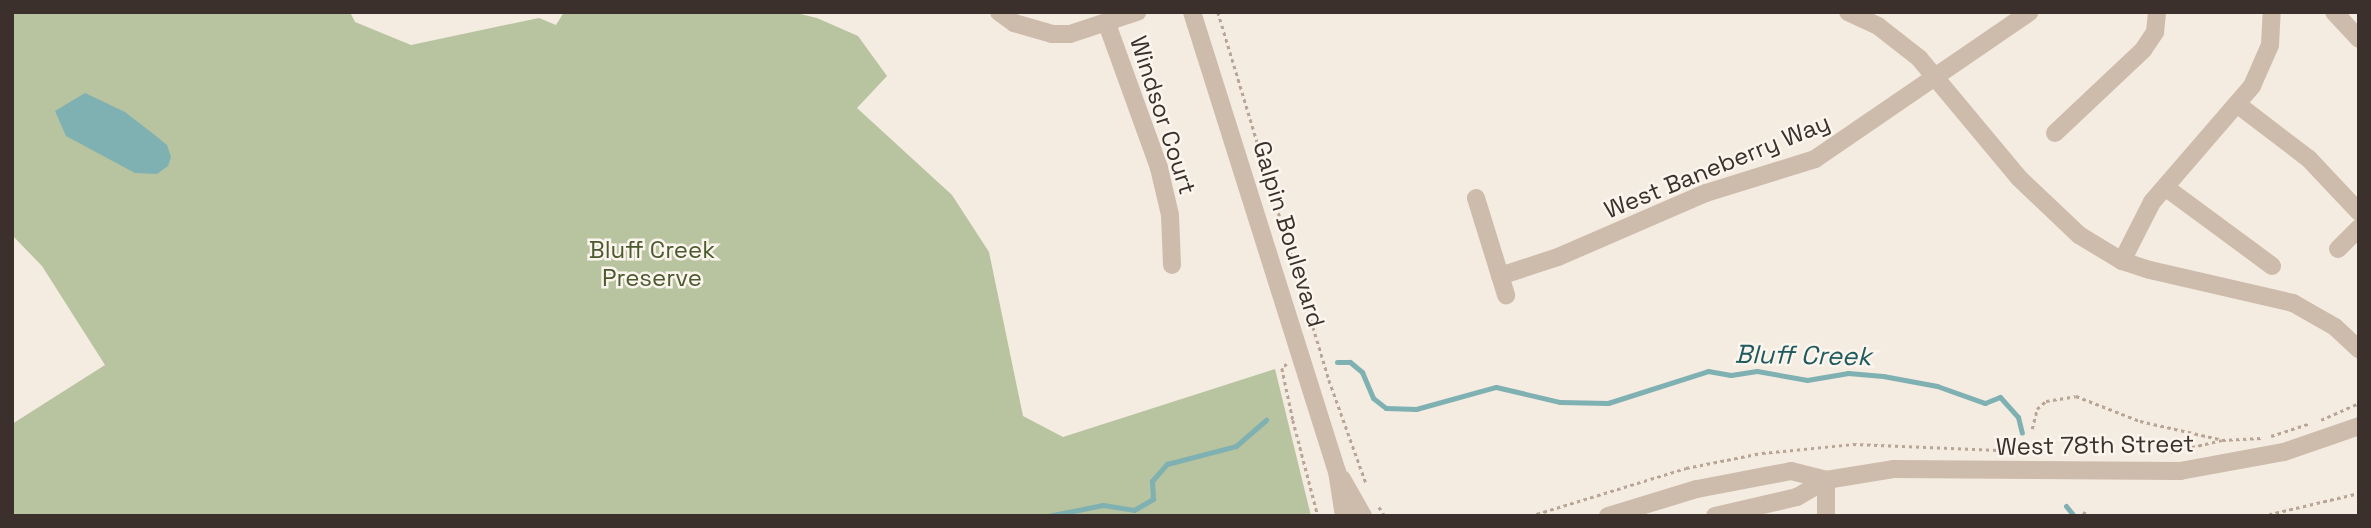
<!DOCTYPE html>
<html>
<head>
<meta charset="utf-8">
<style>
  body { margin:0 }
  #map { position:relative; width:2371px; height:528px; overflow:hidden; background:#f4ebe1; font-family:"Space Grotesk",sans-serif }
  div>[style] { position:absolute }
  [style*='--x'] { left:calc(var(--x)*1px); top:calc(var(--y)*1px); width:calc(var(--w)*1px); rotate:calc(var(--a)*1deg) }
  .green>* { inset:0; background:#b8c4a0 }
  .water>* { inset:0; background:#7fb0b2 }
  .stream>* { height:5px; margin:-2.5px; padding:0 2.5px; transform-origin:2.5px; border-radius:2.5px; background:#7fb0b2 }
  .path>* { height:2.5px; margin-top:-1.25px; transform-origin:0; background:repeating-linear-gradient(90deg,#b9a596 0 3.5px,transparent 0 7px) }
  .minor>* { height:18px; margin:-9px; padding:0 9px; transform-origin:9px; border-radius:9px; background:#cdbbac }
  span { translate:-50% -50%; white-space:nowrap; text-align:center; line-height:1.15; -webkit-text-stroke:5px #fbf5ee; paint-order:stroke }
  .street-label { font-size:24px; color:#3b302b }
  .park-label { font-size:24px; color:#4a5a2e }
  .water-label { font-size:26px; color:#1f5a5e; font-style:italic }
  .frame { position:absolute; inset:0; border:14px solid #3b302b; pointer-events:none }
</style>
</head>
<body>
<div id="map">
  <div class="green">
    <div style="clip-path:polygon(12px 12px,350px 12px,355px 22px,411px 45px,539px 18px,556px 25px,564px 12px,792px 12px,817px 18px,858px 36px,887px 76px,857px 108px,952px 195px,989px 252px,1023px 416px,1063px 437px,1275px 369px,1311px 516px,12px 516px,12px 424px,105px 365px,42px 266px,12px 235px)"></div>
  </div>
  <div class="water">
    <div style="clip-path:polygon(85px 93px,125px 112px,156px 136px,167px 145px,171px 157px,168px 166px,157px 174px,135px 173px,66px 136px,55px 111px)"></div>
  </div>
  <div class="stream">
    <div style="--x:1337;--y:362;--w:13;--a:0"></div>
    <div style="--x:1350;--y:362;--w:16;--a:40"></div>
    <div style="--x:1362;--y:372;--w:28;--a:67"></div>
    <div style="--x:1373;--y:398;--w:16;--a:38"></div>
    <div style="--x:1386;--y:408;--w:30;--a:2"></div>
    <div style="--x:1416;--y:409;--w:83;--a:-15.4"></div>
    <div style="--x:1496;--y:387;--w:66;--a:13.2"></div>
    <div style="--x:1560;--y:402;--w:48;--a:1.2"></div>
    <div style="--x:1608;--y:403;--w:105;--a:-17.7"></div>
    <div style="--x:1708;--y:371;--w:23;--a:10"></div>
    <div style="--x:1731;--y:375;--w:26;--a:-9"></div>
    <div style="--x:1757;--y:371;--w:51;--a:10.2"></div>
    <div style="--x:1807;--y:380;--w:42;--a:-9.7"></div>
    <div style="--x:1848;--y:373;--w:35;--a:5"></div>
    <div style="--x:1883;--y:376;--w:55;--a:10.5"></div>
    <div style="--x:1937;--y:386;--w:51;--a:19.5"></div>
    <div style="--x:1985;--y:403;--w:16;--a:-22"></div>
    <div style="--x:2000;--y:397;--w:27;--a:48"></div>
    <div style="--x:2018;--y:417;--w:16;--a:76"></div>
    <div style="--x:2066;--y:506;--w:13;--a:51"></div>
    <div style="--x:1048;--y:516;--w:56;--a:-11.3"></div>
    <div style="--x:1103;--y:505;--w:31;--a:9"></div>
    <div style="--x:1134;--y:510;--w:22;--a:-30"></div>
    <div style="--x:1153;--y:499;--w:18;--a:-93"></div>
    <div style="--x:1152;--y:481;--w:23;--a:-49"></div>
    <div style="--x:1167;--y:464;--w:71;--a:-14.6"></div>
    <div style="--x:1236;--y:446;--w:40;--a:-41"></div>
  </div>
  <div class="path">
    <div style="--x:1218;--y:12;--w:384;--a:73.2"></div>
    <div style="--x:1329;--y:380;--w:109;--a:70.2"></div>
    <div style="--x:1287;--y:364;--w:6;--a:141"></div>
    <div style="--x:1282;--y:368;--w:53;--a:78.1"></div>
    <div style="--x:1293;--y:420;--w:99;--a:75.4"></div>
    <div style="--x:2321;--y:420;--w:42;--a:-24.1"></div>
    <div style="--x:2032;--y:429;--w:21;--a:-76"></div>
    <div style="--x:2037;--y:409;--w:12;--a:-42"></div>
    <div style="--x:2046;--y:401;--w:30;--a:-9"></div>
    <div style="--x:2076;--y:396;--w:69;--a:21.3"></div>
    <div style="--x:2140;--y:421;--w:81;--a:12.8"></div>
    <div style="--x:2271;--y:436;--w:39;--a:-18"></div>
    <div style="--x:2171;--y:452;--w:52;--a:-13.2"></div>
    <div style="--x:2222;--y:440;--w:39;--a:-3"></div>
    <div style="--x:1379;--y:507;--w:11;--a:56"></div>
    <div style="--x:2083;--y:512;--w:9;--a:27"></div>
    <div style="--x:1530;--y:516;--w:163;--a:-17.1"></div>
    <div style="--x:1686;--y:468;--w:77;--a:-11.2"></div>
    <div style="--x:1762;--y:453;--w:91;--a:-5.6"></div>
    <div style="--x:1853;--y:444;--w:164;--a:2.4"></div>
    <div style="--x:2262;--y:516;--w:100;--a:-13.3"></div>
  </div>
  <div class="minor">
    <div style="--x:999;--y:12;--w:19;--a:36"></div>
    <div style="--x:1014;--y:23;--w:40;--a:16"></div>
    <div style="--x:1052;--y:34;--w:18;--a:0"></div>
    <div style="--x:1070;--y:34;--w:71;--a:-18.2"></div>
    <div style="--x:1192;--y:12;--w:481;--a:72.5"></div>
    <div style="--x:1337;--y:471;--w:46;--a:81.2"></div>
    <div style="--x:1848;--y:12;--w:33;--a:25"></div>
    <div style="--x:1878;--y:26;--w:52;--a:38"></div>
    <div style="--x:1919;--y:58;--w:156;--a:50.2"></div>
    <div style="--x:2019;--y:178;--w:83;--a:43.5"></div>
    <div style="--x:2079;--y:235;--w:50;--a:31.2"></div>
    <div style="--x:2122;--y:261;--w:29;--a:18"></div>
    <div style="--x:2150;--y:270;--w:147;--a:13"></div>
    <div style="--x:2293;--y:303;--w:48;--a:29.7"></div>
    <div style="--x:2335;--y:327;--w:33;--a:43"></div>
    <div style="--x:2334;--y:12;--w:37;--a:47"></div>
    <div style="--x:1107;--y:24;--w:153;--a:70.1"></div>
    <div style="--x:1159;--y:168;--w:48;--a:76.8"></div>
    <div style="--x:1170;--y:215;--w:50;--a:87.7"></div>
    <div style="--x:2237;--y:104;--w:91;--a:37.4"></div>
    <div style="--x:2309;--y:159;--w:73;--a:46.7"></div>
    <div style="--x:2055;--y:133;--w:121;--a:-43.3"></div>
    <div style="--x:2143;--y:50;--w:22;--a:-56"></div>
    <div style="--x:2155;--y:32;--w:20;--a:-84"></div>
    <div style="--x:2165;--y:187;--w:133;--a:36.4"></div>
    <div style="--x:1476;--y:198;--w:102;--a:72.8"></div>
    <div style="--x:2338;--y:249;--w:30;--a:-45"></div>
    <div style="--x:2122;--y:261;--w:66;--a:-63"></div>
    <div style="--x:2152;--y:202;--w:153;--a:-49.2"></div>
    <div style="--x:2252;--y:86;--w:45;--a:-66.3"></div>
    <div style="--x:2270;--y:45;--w:33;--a:-87"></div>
    <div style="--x:1500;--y:276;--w:61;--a:-18.1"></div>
    <div style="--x:1558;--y:257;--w:161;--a:-23.4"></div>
    <div style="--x:1706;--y:193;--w:114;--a:-17.3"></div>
    <div style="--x:1815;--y:159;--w:260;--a:-34.4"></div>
    <div style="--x:1342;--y:479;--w:43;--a:60.4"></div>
    <div style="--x:1608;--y:516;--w:93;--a:-16.9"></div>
    <div style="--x:1697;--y:489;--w:96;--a:-10.8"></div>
    <div style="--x:1791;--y:471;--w:36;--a:14"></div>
    <div style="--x:1715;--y:516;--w:84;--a:-13"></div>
    <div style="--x:1797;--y:497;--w:34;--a:-30"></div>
    <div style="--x:1826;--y:480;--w:68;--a:-9.3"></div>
    <div style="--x:1893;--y:469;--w:287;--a:0.4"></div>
    <div style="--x:2180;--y:471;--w:106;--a:-10.4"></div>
    <div style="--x:2284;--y:452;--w:79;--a:-19.1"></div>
    <div style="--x:1826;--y:516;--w:36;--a:-90"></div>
  </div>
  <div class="street-label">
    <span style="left:1163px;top:115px;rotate:72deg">Windsor Court</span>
    <span style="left:1717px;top:166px;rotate:-22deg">West Baneberry Way</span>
    <span style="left:1289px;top:234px;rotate:73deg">Galpin Boulevard</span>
    <span style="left:2095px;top:445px;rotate:-1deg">West 78th Street</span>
  </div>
  <div class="park-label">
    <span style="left:652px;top:264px">Bluff Creek<br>Preserve</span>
  </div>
  <div class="water-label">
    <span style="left:1803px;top:356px;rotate:1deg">Bluff Creek</span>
  </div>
  <div class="frame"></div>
</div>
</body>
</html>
